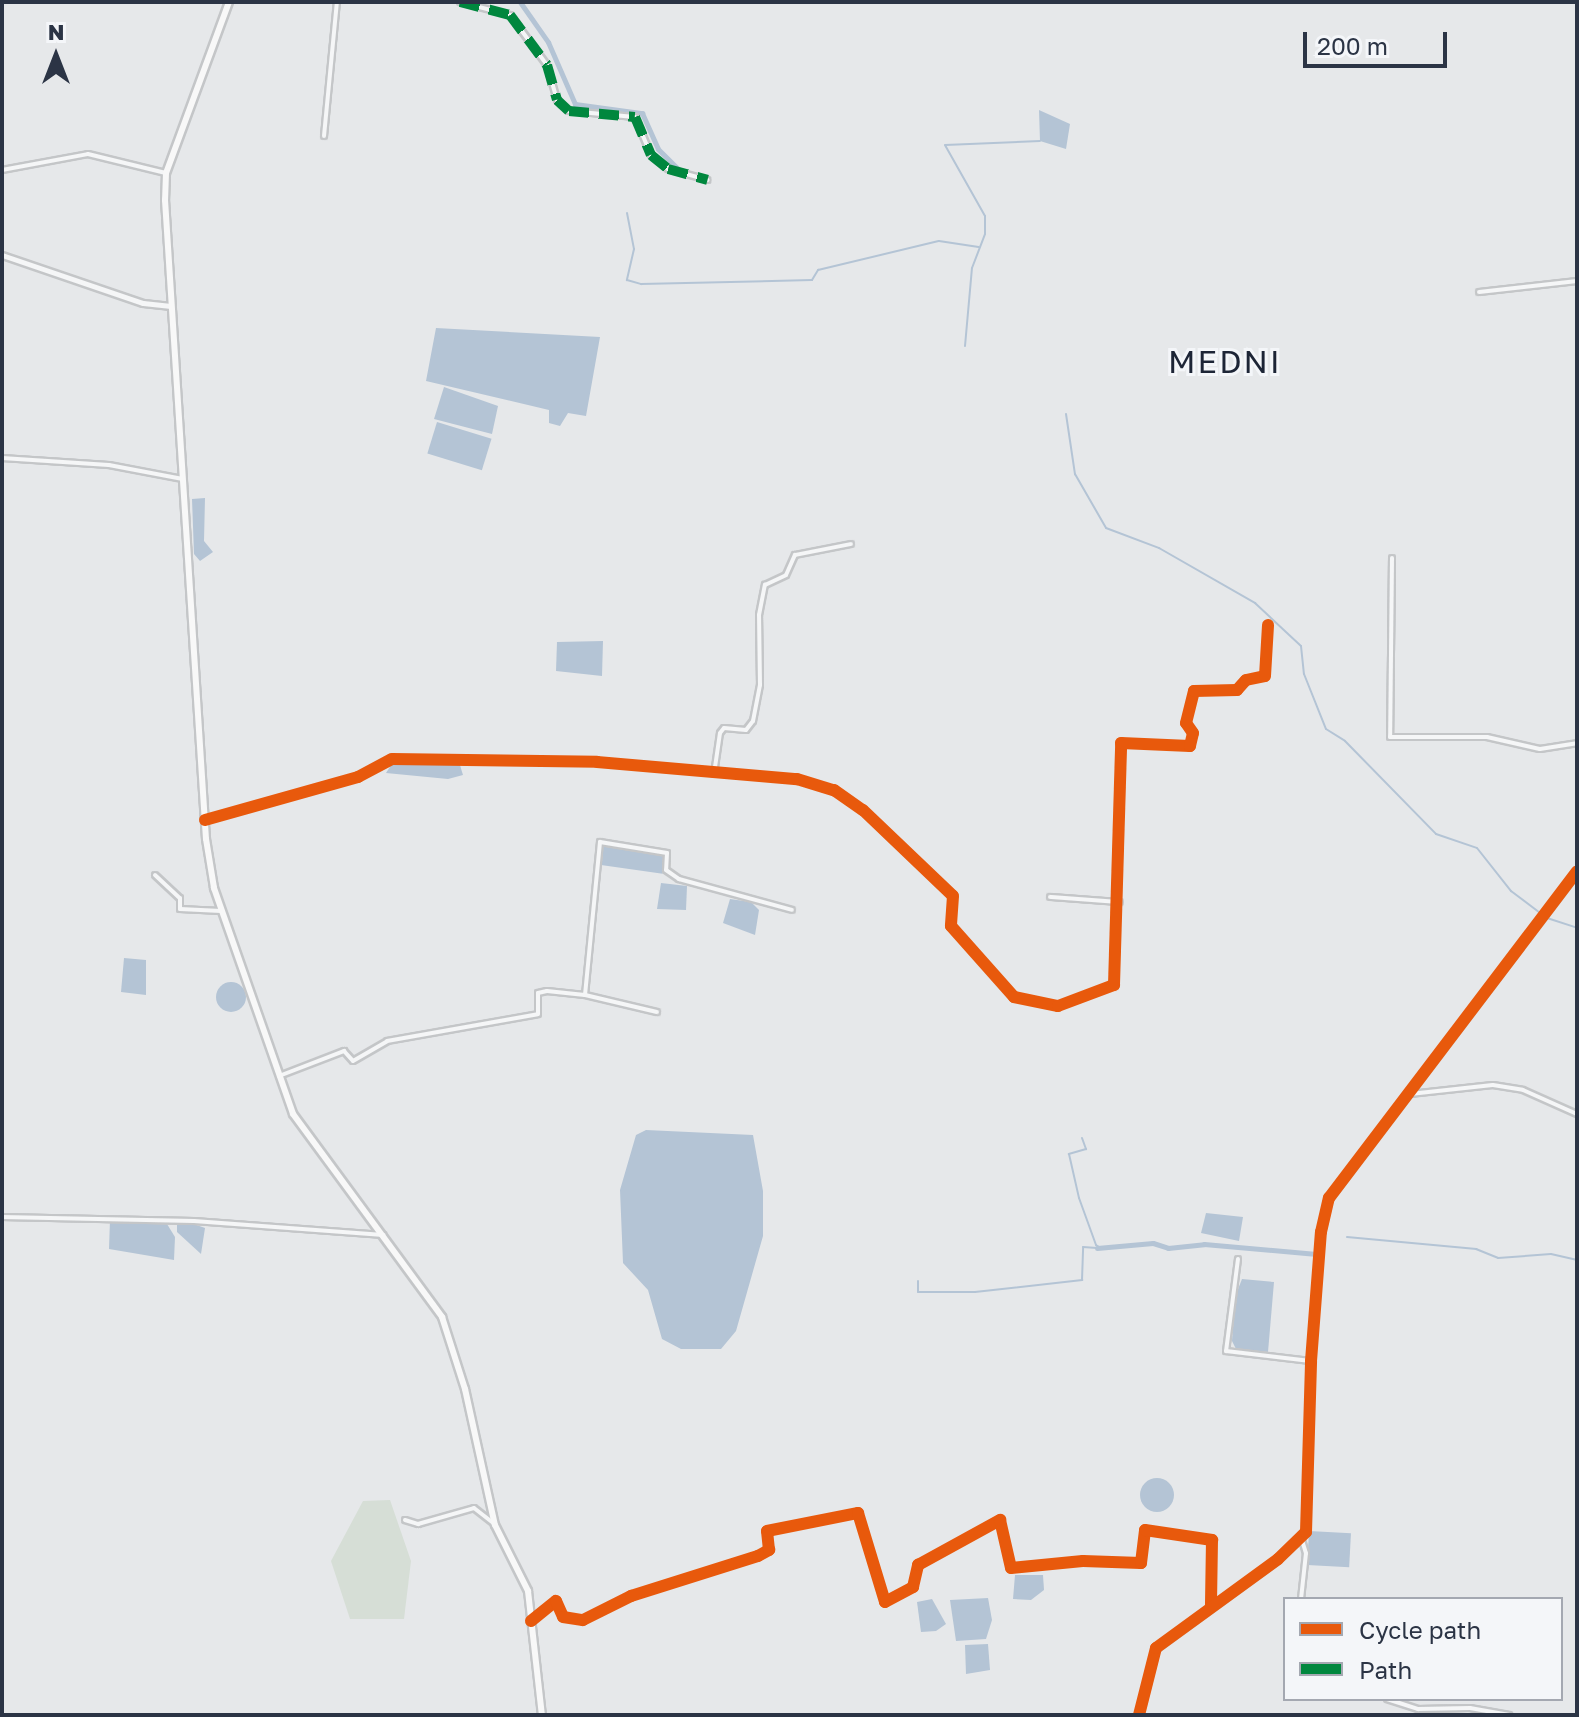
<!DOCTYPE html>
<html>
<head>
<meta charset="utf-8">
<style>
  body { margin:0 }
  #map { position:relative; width:1579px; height:1717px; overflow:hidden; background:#e6e8ea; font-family:"Golos Text",sans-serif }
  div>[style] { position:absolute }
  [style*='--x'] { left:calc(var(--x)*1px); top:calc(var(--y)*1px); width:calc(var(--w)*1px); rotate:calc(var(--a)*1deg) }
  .green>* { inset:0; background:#d6ded6 }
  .water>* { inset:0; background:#b4c4d5; transform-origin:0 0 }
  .round { border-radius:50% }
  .stream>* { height:2px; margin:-1px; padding:0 1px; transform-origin:1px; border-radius:1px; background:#b4c4d5 }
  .canal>* { height:5px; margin:-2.5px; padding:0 2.5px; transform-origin:2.5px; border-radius:2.5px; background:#b4c4d5 }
  .roads { filter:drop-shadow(2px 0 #c4c6c8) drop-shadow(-2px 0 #c4c6c8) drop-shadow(0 2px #c4c6c8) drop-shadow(0 -2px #c4c6c8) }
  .minor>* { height:4px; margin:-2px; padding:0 2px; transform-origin:2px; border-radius:2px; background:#f5f6f7 }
  .tertiary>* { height:5px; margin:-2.5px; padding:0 2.5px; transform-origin:2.5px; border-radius:2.5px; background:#f5f6f7 }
  .secondary>* { height:6px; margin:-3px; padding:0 3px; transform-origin:3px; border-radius:3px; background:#f8f8f8 }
  .quiet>* { height:10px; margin-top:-5px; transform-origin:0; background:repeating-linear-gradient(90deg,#00873e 0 20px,transparent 0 30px) }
  .cycleway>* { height:12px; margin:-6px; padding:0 6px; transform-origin:6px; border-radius:6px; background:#e8590c }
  span { translate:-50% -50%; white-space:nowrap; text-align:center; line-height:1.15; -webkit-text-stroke:6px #f4f6f9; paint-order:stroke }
  .quarter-label { font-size:32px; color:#1d2536; letter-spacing:2px }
  .frame { position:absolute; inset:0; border:4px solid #2b3445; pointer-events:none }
  .legend { position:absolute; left:1283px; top:1597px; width:280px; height:104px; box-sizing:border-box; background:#f4f6f9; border:2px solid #a4a8b1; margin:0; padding:10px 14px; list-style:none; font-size:24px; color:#2b3445 }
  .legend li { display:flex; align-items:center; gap:16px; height:40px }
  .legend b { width:40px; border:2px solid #a4a8b1 }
  .north { position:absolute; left:16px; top:16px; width:80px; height:80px; -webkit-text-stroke:6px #f4f6f9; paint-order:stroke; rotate:0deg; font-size:22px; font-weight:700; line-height:32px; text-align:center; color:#2b3445 }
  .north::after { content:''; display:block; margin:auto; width:28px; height:36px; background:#2b3445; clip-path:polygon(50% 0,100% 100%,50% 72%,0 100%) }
  .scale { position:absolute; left:1303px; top:32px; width:144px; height:36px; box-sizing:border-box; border:4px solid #2b3445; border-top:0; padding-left:10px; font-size:24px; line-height:28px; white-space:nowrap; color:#2b3445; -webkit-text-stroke:6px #f4f6f9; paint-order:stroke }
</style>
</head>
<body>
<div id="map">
  <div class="green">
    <div style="clip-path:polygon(390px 1500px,411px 1561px,404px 1619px,350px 1619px,331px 1561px,363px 1501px)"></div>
  </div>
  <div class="water">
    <div style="clip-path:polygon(1039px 110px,1070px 124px,1066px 149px,1040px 141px)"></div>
    <div style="clip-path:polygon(436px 328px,600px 337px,586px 416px,568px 413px,560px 426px,549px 423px,549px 410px,426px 381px)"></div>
    <div style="clip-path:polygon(444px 387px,498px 406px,492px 434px,434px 419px)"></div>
    <div style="left:437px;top:422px;width:57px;height:33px;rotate:17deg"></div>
    <div style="clip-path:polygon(205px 498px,204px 541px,213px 552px,200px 561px,194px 554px,192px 499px)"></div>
    <div style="clip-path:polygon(603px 641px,602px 676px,556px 671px,557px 642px)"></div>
    <div style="clip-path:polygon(412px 760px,459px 762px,463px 775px,448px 779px,386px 773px,393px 762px)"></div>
    <div style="left:602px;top:845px;width:64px;height:20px;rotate:8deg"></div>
    <div style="clip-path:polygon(661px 883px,687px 886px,686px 910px,657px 909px)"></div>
    <div style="clip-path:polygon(730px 899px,751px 902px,759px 910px,755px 935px,723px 923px)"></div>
    <div style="clip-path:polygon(124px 958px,146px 960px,146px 995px,121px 992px)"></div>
    <div class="round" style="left:216px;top:982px;width:30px;height:30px"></div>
    <div style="clip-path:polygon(646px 1130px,753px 1135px,763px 1191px,763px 1236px,736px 1331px,721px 1349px,681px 1349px,662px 1339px,648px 1290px,623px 1263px,620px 1190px,636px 1135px)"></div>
    <div style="clip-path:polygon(1206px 1213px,1243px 1217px,1239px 1241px,1201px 1233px)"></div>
    <div style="clip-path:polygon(110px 1220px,167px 1224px,175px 1237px,174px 1260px,109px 1249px)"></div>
    <div style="clip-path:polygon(188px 1222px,205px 1228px,201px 1254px,177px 1232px,177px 1223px)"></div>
    <div style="clip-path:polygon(1242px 1279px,1274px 1282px,1268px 1352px,1236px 1349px,1232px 1341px,1235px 1297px)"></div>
    <div class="round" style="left:1140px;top:1478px;width:34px;height:34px"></div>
    <div style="left:1309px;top:1531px;width:42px;height:34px;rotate:3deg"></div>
    <div style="clip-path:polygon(1015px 1575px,1043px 1575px,1044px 1590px,1031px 1600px,1013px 1599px)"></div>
    <div style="clip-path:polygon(988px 1598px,992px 1620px,986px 1639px,956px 1641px,950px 1600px)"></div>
    <div style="clip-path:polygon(932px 1599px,946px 1624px,936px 1631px,921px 1632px,917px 1602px)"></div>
    <div style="clip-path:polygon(988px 1644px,990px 1670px,966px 1674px,965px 1645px)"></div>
  </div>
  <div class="stream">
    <div style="--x:627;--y:213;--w:37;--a:79"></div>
    <div style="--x:634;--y:249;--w:32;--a:103"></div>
    <div style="--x:627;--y:280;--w:15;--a:16"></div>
    <div style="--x:641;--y:284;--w:171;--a:-1.3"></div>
    <div style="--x:812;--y:280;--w:12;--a:-59"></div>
    <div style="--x:818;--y:270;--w:124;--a:-13.5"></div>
    <div style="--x:939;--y:241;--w:40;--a:8.5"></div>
    <div style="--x:965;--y:346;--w:78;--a:-84.9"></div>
    <div style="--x:972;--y:268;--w:36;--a:-69"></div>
    <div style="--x:985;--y:234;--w:18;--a:-90"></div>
    <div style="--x:985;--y:216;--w:81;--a:-119.4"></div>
    <div style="--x:945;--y:145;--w:95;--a:-2.4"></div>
    <div style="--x:1066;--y:414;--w:61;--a:81.5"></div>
    <div style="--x:1075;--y:474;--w:62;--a:60.1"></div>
    <div style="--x:1106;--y:528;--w:57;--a:20.7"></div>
    <div style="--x:1159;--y:548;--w:111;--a:29.8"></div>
    <div style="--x:1255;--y:603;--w:63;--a:43.1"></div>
    <div style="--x:1301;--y:646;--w:28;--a:84"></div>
    <div style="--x:1304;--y:674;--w:59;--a:68.2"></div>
    <div style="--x:1326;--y:729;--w:22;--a:32"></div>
    <div style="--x:1345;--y:741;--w:130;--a:45.6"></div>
    <div style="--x:1436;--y:834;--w:43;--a:18.9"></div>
    <div style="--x:1477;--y:848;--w:55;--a:51.7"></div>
    <div style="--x:1511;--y:891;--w:39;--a:37"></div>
    <div style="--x:1547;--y:918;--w:32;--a:18"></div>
    <div style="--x:1082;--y:1138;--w:12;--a:70"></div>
    <div style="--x:1086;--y:1149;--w:18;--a:164"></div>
    <div style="--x:1069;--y:1154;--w:45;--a:77.2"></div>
    <div style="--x:1079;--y:1198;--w:50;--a:70.1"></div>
    <div style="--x:1096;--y:1245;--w:7;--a:34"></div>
    <div style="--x:1347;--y:1237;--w:130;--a:5.3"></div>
    <div style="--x:1476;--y:1249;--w:24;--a:22"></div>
    <div style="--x:1498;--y:1258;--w:53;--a:-4.3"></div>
    <div style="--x:1551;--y:1254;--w:27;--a:13"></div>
    <div style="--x:918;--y:1281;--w:11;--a:90"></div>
    <div style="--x:918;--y:1292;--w:57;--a:0"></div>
    <div style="--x:975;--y:1292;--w:108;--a:-6.4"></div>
    <div style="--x:1082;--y:1280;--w:33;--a:-88"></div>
    <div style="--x:1083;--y:1247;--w:14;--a:4"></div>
  </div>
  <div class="canal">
    <div style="--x:520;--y:2;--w:49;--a:55"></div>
    <div style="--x:548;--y:42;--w:68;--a:66.5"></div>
    <div style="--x:575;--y:104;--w:68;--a:7.7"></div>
    <div style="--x:642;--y:113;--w:39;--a:66"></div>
    <div style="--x:658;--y:149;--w:27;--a:45"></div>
    <div style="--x:1097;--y:1248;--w:56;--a:-5.1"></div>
    <div style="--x:1153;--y:1243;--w:16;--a:18"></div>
    <div style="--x:1168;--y:1248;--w:36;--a:-6"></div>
    <div style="--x:1204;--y:1244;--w:113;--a:5.1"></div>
  </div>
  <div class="roads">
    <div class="minor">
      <div style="--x:460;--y:2;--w:52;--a:14.6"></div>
      <div style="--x:510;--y:15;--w:62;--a:53.5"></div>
      <div style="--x:547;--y:65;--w:36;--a:74"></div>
      <div style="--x:557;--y:100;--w:16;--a:43"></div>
      <div style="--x:569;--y:111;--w:66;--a:5.2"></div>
      <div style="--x:635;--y:117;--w:41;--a:67.2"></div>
      <div style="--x:651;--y:155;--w:22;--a:39"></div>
      <div style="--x:668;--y:169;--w:41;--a:15.4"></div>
      <div style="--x:324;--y:136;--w:135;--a:-84.5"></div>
      <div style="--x:2;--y:170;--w:87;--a:-10.5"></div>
      <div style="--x:88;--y:154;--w:80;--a:13.7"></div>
      <div style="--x:1479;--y:292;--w:99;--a:-6.4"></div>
      <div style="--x:2;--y:458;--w:107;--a:3.7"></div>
      <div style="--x:109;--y:465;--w:75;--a:10.7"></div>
      <div style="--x:1392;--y:558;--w:179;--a:90.6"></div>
      <div style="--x:1390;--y:737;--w:97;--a:0"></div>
      <div style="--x:1487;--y:737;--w:54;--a:12.8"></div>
      <div style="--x:1540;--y:749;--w:37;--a:-9"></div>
      <div style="--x:714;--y:774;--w:41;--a:-81.7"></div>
      <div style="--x:720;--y:733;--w:6;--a:-51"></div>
      <div style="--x:724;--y:728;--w:22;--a:5"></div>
      <div style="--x:746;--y:730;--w:11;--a:-52"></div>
      <div style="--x:753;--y:721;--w:37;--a:-79"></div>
      <div style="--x:760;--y:685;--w:70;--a:-90.8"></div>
      <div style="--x:759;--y:615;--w:31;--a:-79"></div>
      <div style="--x:765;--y:585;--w:23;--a:-25"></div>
      <div style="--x:786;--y:575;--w:22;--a:-66"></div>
      <div style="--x:795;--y:555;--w:57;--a:-11.1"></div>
      <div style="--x:205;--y:820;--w:159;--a:-15.7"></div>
      <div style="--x:358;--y:777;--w:38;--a:-28"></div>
      <div style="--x:392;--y:759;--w:205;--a:0.8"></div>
      <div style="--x:597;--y:762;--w:201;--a:4.9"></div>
      <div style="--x:797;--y:779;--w:39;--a:17"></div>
      <div style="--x:834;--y:790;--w:35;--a:35"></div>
      <div style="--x:863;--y:810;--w:124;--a:43.7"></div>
      <div style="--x:953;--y:896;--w:30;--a:94"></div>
      <div style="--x:951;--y:926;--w:95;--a:48.4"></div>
      <div style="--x:1014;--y:997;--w:45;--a:11.6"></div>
      <div style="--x:1058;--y:1006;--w:60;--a:-20.6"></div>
      <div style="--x:1114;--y:985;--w:242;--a:-88.3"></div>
      <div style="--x:1121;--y:743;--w:69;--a:2.5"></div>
      <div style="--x:1190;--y:746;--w:13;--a:-77"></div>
      <div style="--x:1193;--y:733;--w:12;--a:-125"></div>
      <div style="--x:1186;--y:723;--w:33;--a:-76"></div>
      <div style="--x:1194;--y:691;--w:43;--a:-1.3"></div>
      <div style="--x:1237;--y:690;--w:13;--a:-48"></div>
      <div style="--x:1246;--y:680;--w:19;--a:-12"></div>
      <div style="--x:1265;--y:676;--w:51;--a:-86.6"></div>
      <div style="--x:155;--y:875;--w:34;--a:43"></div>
      <div style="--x:180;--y:898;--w:11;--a:90"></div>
      <div style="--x:180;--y:909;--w:41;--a:2.8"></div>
      <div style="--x:1050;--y:897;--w:70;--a:4.1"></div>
      <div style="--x:585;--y:995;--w:74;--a:13.3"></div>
      <div style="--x:279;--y:1076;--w:70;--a:-21"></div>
      <div style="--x:344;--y:1051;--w:13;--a:48"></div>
      <div style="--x:353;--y:1061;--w:39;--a:-30"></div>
      <div style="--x:387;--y:1041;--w:153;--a:-10.1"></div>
      <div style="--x:538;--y:1014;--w:21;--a:-90"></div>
      <div style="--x:538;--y:993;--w:9;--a:-13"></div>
      <div style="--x:547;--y:991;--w:38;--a:6"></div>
      <div style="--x:585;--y:995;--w:154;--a:-84.4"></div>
      <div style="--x:600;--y:842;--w:68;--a:9.3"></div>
      <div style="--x:667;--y:853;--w:17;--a:93"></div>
      <div style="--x:666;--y:870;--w:16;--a:35"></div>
      <div style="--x:679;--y:879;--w:117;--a:15.3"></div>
      <div style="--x:1410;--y:1094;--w:83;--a:-6.2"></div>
      <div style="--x:1493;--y:1085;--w:30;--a:9"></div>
      <div style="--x:1523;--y:1090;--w:59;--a:24"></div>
      <div style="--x:2;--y:1217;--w:192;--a:1.2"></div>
      <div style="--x:194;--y:1221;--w:190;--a:4.2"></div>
      <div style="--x:1238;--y:1259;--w:93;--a:97.4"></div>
      <div style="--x:1226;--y:1351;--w:85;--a:6.8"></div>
      <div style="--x:405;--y:1520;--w:14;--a:17"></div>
      <div style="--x:418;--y:1524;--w:58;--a:-15.9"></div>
      <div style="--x:474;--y:1508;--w:24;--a:38"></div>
      <div style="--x:1301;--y:1537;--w:17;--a:73"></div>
      <div style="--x:1306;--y:1553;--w:46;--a:96.2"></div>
      <div style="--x:532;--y:1620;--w:31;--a:-38"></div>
      <div style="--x:556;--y:1601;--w:17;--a:66"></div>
      <div style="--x:563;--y:1617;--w:20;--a:9"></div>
      <div style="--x:583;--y:1620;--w:54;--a:-26.6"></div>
      <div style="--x:631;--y:1596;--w:133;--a:-17.5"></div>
      <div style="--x:758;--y:1556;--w:13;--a:-29"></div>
      <div style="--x:769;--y:1550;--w:19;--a:-96"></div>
      <div style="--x:767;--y:1531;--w:93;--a:-11.2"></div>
      <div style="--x:858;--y:1513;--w:93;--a:73.1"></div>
      <div style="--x:885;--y:1602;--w:32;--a:-28"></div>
      <div style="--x:913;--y:1587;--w:23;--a:-77"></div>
      <div style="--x:918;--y:1565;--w:94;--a:-28.8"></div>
      <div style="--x:1000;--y:1520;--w:49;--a:77.1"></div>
      <div style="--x:1011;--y:1568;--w:72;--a:-5.6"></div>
      <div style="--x:1083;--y:1561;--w:58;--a:2"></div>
      <div style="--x:1141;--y:1563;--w:33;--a:-83"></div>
      <div style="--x:1145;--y:1530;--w:68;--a:8.5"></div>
      <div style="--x:1212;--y:1540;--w:66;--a:90.9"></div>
      <div style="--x:1387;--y:1699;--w:33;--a:18"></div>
      <div style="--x:1418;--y:1709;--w:52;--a:-1.1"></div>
      <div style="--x:1470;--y:1708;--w:40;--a:10"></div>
    </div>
    <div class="tertiary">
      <div style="--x:2;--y:255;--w:149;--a:18.8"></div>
      <div style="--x:143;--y:303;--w:28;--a:6"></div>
      <div style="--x:1139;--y:1715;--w:69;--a:-75.8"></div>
      <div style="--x:1156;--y:1648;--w:151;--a:-36.1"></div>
      <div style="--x:1278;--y:1559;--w:39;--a:-44"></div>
      <div style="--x:1306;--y:1532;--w:171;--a:-88.3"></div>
      <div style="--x:1311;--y:1361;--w:129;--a:-85.6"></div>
      <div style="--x:1321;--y:1232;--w:35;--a:-77"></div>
      <div style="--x:1329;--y:1198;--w:410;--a:-52.8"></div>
    </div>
    <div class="secondary">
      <div style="--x:229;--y:2;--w:182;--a:110.2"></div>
      <div style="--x:166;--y:173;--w:27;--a:92"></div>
      <div style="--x:165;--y:200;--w:640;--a:86.33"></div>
      <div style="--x:206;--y:839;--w:50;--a:80.7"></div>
      <div style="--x:214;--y:888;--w:239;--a:70.7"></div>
      <div style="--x:293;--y:1114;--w:252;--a:53.7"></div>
      <div style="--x:442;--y:1317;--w:76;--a:72.3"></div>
      <div style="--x:465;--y:1389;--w:139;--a:77.6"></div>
      <div style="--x:495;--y:1525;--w:74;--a:63.4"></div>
      <div style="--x:528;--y:1591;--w:125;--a:83.6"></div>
    </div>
  </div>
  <div class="quiet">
    <div style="--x:460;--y:2;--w:52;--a:14.6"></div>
    <div style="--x:510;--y:15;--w:62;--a:53.5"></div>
    <div style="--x:547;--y:65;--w:36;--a:74"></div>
    <div style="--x:557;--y:100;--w:16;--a:43"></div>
    <div style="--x:569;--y:111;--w:66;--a:5.2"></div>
    <div style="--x:635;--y:117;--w:41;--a:67.2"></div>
    <div style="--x:651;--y:155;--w:22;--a:39"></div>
    <div style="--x:668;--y:169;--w:41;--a:15.4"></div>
  </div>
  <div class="cycleway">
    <div style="--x:205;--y:820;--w:159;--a:-15.7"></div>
    <div style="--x:358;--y:777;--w:38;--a:-28"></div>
    <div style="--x:392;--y:759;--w:205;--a:0.8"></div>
    <div style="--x:597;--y:762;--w:201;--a:4.9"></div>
    <div style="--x:797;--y:779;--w:39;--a:17"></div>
    <div style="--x:834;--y:790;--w:35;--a:35"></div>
    <div style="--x:863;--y:810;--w:124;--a:43.7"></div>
    <div style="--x:953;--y:896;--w:30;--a:94"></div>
    <div style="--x:951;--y:926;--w:95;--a:48.4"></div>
    <div style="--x:1014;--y:997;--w:45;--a:11.6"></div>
    <div style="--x:1058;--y:1006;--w:60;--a:-20.6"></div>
    <div style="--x:1114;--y:985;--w:242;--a:-88.3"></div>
    <div style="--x:1121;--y:743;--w:69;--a:2.5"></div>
    <div style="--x:1190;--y:746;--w:13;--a:-77"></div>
    <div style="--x:1193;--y:733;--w:12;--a:-125"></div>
    <div style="--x:1186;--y:723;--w:33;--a:-76"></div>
    <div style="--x:1194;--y:691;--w:43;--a:-1.3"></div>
    <div style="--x:1237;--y:690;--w:13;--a:-48"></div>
    <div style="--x:1246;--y:680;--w:19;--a:-12"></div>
    <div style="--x:1265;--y:676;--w:51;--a:-86.6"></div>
    <div style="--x:531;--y:1621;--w:32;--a:-39"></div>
    <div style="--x:556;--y:1601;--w:17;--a:66"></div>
    <div style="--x:563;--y:1617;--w:20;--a:9"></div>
    <div style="--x:583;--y:1620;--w:54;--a:-26.6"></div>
    <div style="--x:631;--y:1596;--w:133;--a:-17.5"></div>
    <div style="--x:758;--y:1556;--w:13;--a:-29"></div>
    <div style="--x:769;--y:1550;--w:19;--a:-96"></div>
    <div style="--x:767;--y:1531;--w:93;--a:-11.2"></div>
    <div style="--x:858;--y:1513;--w:93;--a:73.1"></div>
    <div style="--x:885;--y:1602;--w:32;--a:-28"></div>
    <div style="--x:913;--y:1587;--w:23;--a:-77"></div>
    <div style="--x:918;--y:1565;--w:94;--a:-28.8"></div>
    <div style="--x:1000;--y:1520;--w:49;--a:77.1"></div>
    <div style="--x:1011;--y:1568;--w:72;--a:-5.6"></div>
    <div style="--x:1083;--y:1561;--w:58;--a:2"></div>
    <div style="--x:1141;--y:1563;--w:33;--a:-83"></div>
    <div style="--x:1145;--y:1530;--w:68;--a:8.5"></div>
    <div style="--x:1212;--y:1540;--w:66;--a:90.9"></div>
    <div style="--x:1139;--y:1715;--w:69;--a:-75.8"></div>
    <div style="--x:1156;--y:1648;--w:151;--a:-36.1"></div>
    <div style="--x:1278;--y:1559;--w:39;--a:-44"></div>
    <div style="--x:1306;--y:1532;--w:171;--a:-88.3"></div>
    <div style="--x:1311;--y:1361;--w:129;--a:-85.6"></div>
    <div style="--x:1321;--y:1232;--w:35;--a:-77"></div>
    <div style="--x:1329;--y:1198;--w:410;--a:-52.8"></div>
  </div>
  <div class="quarter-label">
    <span style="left:1225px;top:361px">MEDNI</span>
  </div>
  <div class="frame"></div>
  <ul class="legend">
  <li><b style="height:10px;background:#e8590c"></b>Cycle path</li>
  <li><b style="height:10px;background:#00873e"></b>Path</li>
  </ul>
  <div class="north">N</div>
  <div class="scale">200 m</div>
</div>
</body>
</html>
